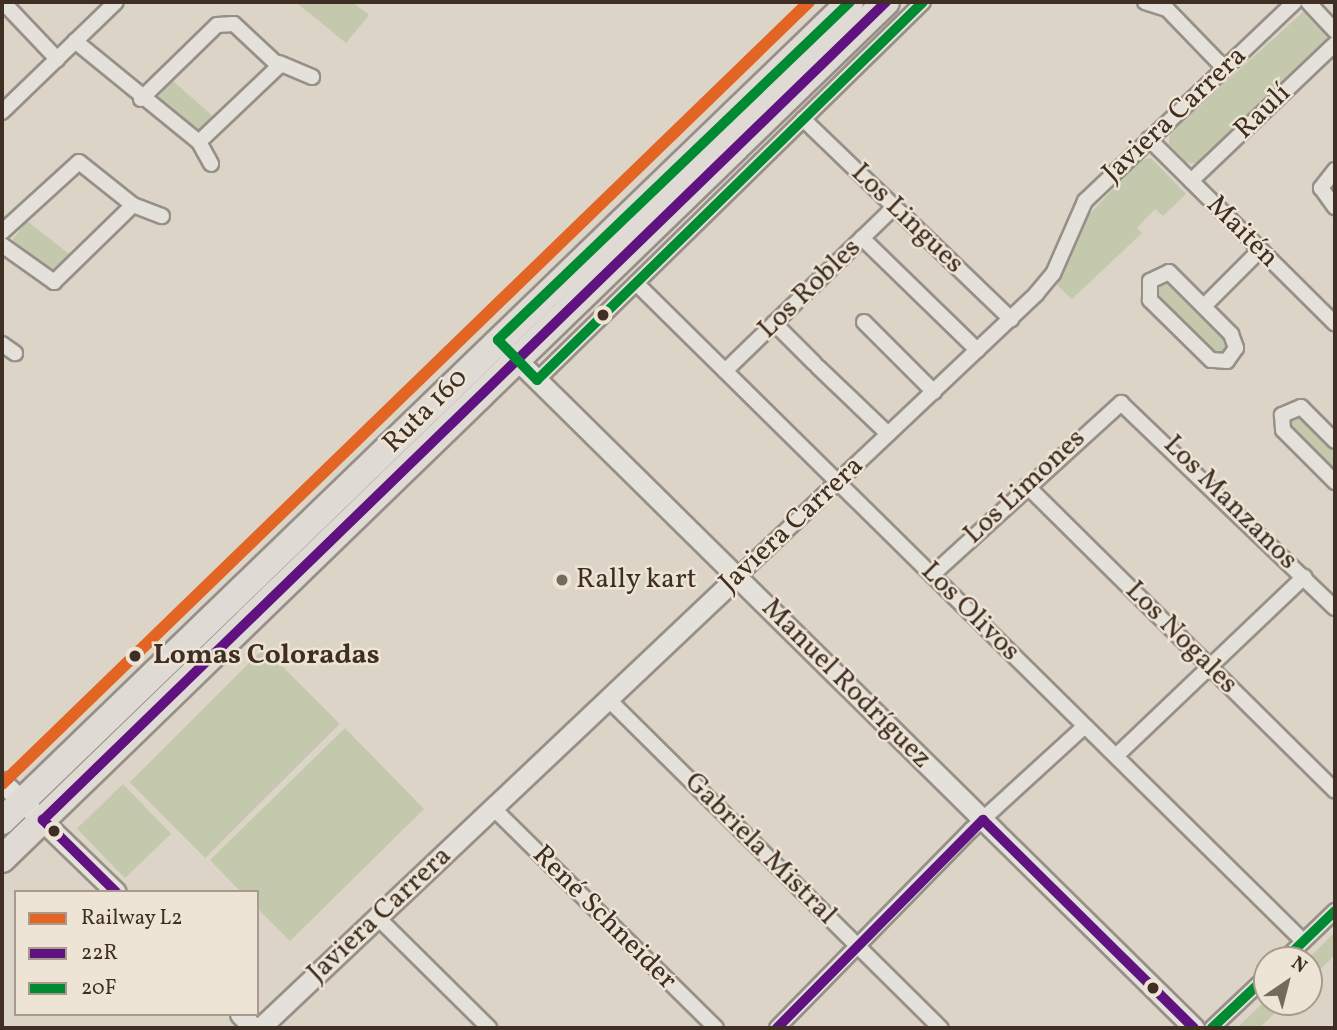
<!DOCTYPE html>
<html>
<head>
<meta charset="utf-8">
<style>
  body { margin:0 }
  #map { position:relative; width:1337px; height:1030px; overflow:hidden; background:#dcd4c7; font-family:Vollkorn,serif }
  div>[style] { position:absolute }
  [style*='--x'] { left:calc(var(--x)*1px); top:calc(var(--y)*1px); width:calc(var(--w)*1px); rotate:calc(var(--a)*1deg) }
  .green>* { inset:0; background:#c4c8ac; transform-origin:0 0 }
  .roads { filter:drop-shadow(2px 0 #979088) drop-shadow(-2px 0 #979088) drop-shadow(0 2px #979088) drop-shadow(0 -2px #979088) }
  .street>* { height:14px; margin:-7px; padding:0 7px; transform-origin:7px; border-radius:7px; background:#e4e0da }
  .secondary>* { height:19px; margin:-9.5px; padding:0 9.5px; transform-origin:9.5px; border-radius:9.5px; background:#e4e0da }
  .highway>* { height:26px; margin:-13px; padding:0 13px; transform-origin:13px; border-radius:13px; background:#dfdbd4 }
  .bus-1>* { height:10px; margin:-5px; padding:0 5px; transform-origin:5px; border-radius:5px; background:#5f1280 }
  .bus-2>* { height:10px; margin:-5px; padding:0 5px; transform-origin:5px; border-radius:5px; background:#008a32 }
  .rail-1>* { height:12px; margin:-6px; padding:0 6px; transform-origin:6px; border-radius:6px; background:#e36523 }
  .dots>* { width:19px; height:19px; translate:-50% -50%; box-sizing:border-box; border:4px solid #eee4d5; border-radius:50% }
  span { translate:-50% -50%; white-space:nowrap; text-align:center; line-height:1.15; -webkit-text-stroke:5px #eee4d5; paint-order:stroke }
  .street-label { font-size:28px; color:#3e2e23 }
  .poi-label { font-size:28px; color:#3e2e23 }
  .left { translate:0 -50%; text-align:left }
  .stop-label { font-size:28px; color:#3e2e23; font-weight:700 }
  .frame { position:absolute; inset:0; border:4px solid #3e2e23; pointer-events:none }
  .legend { position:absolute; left:14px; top:890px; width:245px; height:126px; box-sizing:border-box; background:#eee4d5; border:2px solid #a89b8e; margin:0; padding:9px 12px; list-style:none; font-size:21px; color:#3e2e23 }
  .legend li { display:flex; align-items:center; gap:14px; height:35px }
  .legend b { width:35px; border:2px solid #a89b8e }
  .north { position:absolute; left:1253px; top:946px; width:70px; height:70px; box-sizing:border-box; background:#eee4d5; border:2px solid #a89b8e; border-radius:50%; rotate:35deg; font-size:19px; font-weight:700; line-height:28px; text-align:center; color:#3e2e23 }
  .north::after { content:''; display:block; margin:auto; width:24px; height:32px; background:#75685c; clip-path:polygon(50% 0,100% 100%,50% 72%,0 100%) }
</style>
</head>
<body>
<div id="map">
  <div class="green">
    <div style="clip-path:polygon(352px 2px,369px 15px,346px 43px,298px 4px)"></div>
    <div style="clip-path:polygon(1305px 10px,1327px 32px,1326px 42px,1197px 164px,1186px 162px,1169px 144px,1170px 133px)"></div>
    <div style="clip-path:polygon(172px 80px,216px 119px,199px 136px,155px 102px)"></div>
    <div style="clip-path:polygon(1151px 158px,1186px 194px,1163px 216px,1155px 209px,1137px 228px,1142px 233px,1072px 299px,1057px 285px,1081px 223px,1141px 160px)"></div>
    <div style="left:27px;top:221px;width:58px;height:25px;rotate:38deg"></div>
    <div style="clip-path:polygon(1165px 279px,1231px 342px,1228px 355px,1212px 353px,1156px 296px,1156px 286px)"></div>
    <div style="clip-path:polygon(1300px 413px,1335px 448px,1335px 476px,1288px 426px,1288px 417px)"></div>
    <div style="left:264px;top:648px;width:107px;height:190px;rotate:45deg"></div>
    <div style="clip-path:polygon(345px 728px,424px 809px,290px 941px,257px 908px,257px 892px,241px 892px,210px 860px)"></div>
    <div style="left:123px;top:784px;width:69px;height:64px;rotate:46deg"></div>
    <div style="clip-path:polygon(1335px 932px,1335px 955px,1309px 980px,1307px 960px)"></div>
    <div style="clip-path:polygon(1267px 999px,1287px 1002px,1259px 1028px,1237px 1028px)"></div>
  </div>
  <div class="roads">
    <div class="street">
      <div style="--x:3;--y:2;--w:79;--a:46.5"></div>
      <div style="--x:1145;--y:2;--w:23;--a:18"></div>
      <div style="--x:1167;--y:9;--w:82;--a:46"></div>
      <div style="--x:1308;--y:2;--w:40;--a:47"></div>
      <div style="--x:75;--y:41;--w:160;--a:39.2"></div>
      <div style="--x:279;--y:63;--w:36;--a:23"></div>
      <div style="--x:141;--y:99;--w:106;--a:-44.2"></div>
      <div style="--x:217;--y:25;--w:17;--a:-3"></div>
      <div style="--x:234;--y:24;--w:62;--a:43"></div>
      <div style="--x:279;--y:66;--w:110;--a:136.5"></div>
      <div style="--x:2;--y:112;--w:158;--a:-44"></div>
      <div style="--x:803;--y:119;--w:289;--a:43.9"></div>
      <div style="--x:1149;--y:139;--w:262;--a:44.8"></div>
      <div style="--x:199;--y:142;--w:25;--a:61"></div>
      <div style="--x:1335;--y:170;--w:23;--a:128"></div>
      <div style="--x:1321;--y:188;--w:24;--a:54"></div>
      <div style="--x:1191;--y:181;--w:199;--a:-43.6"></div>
      <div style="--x:133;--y:205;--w:31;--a:21"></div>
      <div style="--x:2;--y:232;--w:104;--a:-42.3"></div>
      <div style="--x:79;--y:162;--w:69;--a:38.5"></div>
      <div style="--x:862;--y:238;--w:161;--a:44.2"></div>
      <div style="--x:2;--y:245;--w:64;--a:35.4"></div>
      <div style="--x:54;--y:282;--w:110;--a:-44.3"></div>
      <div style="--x:1169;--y:272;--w:88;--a:45"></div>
      <div style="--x:1231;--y:334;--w:15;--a:70"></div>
      <div style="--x:1236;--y:348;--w:16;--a:125"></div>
      <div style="--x:1227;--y:361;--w:16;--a:-176"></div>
      <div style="--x:1211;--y:360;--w:86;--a:-135.5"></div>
      <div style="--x:1150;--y:300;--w:19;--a:-90"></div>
      <div style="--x:1150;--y:281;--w:21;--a:-25"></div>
      <div style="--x:636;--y:283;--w:937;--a:44.61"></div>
      <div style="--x:1204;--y:306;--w:79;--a:-45"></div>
      <div style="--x:864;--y:322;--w:99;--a:45"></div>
      <div style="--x:774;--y:323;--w:57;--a:45"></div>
      <div style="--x:2;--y:344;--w:16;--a:35"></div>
      <div style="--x:818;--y:367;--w:97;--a:43.7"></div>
      <div style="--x:725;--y:371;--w:235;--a:-44.1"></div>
      <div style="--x:537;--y:380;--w:540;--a:-44.4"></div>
      <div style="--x:1335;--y:441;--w:48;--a:-135"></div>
      <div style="--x:1301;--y:407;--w:21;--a:157"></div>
      <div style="--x:1282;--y:415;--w:15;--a:86"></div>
      <div style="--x:1283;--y:430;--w:74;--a:45"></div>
      <div style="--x:1027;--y:486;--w:433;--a:44.7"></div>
      <div style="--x:932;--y:575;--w:256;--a:-42.3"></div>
      <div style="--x:1121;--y:403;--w:296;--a:43.8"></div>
      <div style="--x:737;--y:577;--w:412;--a:-43.4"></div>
      <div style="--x:1036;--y:294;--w:26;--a:-50"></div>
      <div style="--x:1053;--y:274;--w:80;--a:-66.3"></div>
      <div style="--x:1085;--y:201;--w:289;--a:-43.5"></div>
      <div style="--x:608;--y:699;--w:468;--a:44.7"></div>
      <div style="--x:1116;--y:756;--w:260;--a:-43.6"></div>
      <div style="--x:493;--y:808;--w:313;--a:44.6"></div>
      <div style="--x:377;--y:917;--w:158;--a:44.7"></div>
      <div style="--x:1284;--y:960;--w:71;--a:-43.9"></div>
      <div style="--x:777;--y:1028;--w:277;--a:-45.6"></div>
      <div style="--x:971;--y:830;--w:154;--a:-42.4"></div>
      <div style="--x:1212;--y:1028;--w:76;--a:-43.4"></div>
    </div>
    <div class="secondary">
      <div style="--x:508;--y:351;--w:964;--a:44.62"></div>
      <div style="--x:2;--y:782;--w:158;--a:44"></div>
      <div style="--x:240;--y:1014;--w:20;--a:45"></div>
      <div style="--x:260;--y:1028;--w:656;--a:-43.4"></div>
    </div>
    <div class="highway">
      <div style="--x:2;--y:821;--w:1179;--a:-44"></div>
      <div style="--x:2;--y:859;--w:1231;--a:-44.11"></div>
    </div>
  </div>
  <div class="bus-1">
    <div style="--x:116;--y:892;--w:103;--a:-135.4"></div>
    <div style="--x:43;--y:820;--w:1175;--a:-44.14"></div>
    <div style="--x:777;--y:1028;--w:293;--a:-45.3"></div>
    <div style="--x:983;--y:820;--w:296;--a:44.6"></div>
  </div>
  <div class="bus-2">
    <div style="--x:850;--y:2;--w:488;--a:136.2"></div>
    <div style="--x:498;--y:340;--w:56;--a:45.7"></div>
    <div style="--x:537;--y:380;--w:540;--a:-44.4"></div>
    <div style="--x:1284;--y:960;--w:71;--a:-43.9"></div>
    <div style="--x:1212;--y:1028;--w:76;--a:-43.4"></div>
  </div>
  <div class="rail-1">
    <div style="--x:2;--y:784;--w:1124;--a:-44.1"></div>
  </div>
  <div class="dots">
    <div style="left:603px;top:315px;background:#3e2e23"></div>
    <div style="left:562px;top:580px;background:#75685c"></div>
    <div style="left:135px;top:656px;background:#3e2e23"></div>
    <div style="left:54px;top:831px;background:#3e2e23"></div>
    <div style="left:1153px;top:988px;background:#3e2e23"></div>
  </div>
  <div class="street-label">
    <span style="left:1263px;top:112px;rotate:-44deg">Raulí</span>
    <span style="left:1175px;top:115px;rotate:-43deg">Javiera Carrera</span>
    <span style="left:907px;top:219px;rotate:44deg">Los Lingues</span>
    <span style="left:1242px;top:232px;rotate:45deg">Maitén</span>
    <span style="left:810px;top:289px;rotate:-44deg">Los Robles</span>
    <span style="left:426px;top:411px;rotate:-45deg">Ruta 160</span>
    <span style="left:1025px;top:487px;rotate:-43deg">Los Limones</span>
    <span style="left:1230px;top:503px;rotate:45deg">Los Manzanos</span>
    <span style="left:792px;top:525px;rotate:-43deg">Javiera Carrera</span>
    <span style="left:970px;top:612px;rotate:45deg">Los Olivos</span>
    <span style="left:1181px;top:638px;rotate:45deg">Los Nogales</span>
    <span style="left:846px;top:684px;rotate:45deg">Manuel Rodríguez</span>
    <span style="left:760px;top:849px;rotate:45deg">Gabriela Mistral</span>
    <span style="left:380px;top:915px;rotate:-43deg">Javiera Carrera</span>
    <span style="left:604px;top:918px;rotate:45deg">René Schneider</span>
  </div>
  <div class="poi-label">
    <span class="left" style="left:576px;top:580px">Rally kart</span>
  </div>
  <div class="stop-label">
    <span class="left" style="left:153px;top:656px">Lomas Coloradas</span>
  </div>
  <div class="frame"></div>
  <ul class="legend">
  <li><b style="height:9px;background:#e36523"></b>Railway L2</li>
  <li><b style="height:9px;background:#5f1280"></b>22R</li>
  <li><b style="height:9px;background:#008a32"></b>20F</li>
  </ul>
  <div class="north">N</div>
</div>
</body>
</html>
